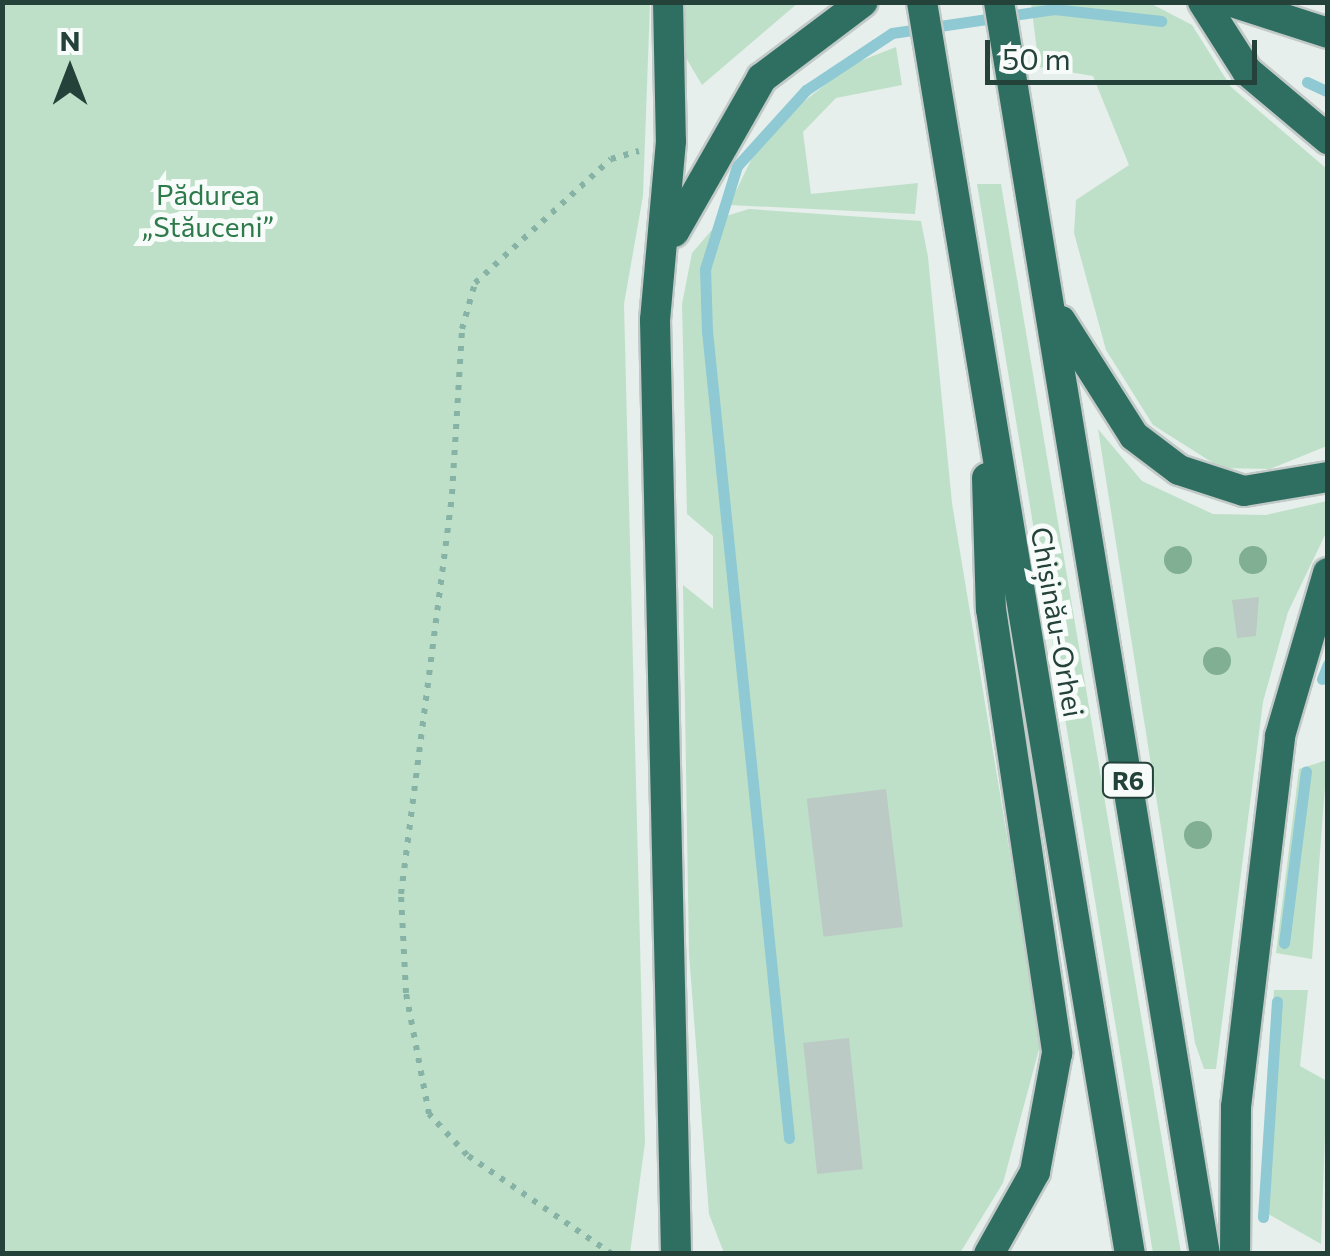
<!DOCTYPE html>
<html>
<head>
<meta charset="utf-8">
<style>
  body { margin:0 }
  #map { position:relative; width:1330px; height:1256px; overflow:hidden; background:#e6efeb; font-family:Commissioner,sans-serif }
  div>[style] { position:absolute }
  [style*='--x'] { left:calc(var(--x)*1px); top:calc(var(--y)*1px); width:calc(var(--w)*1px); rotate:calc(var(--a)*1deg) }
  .green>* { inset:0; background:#bfe0c8 }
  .stream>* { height:11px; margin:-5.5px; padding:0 5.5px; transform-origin:5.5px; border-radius:5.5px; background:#8ec9d4 }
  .building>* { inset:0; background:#bbcac4; transform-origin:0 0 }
  .path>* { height:6px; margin-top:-3px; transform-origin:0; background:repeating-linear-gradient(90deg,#86b3a5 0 5px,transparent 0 13px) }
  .roads { filter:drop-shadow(2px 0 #c2cac8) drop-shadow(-2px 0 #c2cac8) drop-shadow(0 2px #c2cac8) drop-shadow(0 -2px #c2cac8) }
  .highway>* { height:30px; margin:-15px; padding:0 15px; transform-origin:15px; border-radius:15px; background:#2f6f62 }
  .trees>* { width:28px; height:28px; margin:-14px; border-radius:50%; background:#80af93 }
  span { translate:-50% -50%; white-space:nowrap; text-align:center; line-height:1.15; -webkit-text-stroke:10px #f7fbf9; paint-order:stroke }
  .shield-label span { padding:2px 8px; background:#f7fbf9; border:2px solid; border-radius:8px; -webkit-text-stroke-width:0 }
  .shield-label { font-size:25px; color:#24423a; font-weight:700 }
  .park-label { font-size:28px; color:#2d7a4b }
  .street-label { font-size:28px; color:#24423a }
  .frame { position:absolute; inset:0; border:5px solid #24423a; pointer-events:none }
  .north { position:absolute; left:20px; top:20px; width:100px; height:100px; -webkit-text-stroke:8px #f7fbf9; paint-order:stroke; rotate:0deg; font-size:28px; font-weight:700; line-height:40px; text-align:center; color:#24423a }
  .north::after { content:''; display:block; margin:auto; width:35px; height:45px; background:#24423a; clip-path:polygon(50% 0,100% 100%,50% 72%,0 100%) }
  .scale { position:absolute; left:985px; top:40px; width:272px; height:45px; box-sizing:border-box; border:5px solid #24423a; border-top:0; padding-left:12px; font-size:30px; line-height:35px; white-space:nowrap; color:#24423a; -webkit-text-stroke:8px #f7fbf9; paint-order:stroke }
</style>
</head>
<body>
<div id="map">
  <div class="green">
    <div style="clip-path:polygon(1148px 2px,1192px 25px,1231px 87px,1327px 169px,1327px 446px,1270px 469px,1221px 468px,1153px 425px,1106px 350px,1074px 233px,1076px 200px,1129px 165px,1093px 76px,1039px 67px,1031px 3px)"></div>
    <div style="clip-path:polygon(2px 3px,650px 3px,643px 196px,624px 304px,645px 1143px,630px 1253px,3px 1253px)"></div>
    <div style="clip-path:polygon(681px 3px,798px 3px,702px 85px,683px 53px)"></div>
    <div style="clip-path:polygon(896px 47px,902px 85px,836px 98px,803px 132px,811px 194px,918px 183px,915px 214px,729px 205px,753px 156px,797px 107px,850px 65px)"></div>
    <div style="clip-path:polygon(977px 184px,1001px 184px,1181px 1253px,1153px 1253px)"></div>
    <div style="clip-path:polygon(749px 209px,921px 221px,928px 257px,952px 503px,1041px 1042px,1003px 1183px,960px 1253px,724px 1253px,709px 1214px,689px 954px,683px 585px,713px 609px,713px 536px,687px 514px,682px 304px,692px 253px,723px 217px)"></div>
    <div style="clip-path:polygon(1098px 429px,1142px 481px,1213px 514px,1266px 515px,1327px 501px,1327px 531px,1288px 612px,1263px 702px,1216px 1069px,1204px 1069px,1195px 1043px)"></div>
    <div style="clip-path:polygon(1327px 760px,1312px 959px,1276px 953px,1299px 769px)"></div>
    <div style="clip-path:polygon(1274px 990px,1308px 990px,1300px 1066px,1327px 1081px,1321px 1244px,1261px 1210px)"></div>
  </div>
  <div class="stream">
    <div style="--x:1307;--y:82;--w:23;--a:25"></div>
    <div style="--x:1322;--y:679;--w:16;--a:-68"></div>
    <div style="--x:1284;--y:943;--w:173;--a:-82.7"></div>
    <div style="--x:789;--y:1138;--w:811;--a:-95.8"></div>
    <div style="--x:707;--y:331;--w:62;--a:-91.8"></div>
    <div style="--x:705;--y:269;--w:108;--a:-72.7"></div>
    <div style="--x:737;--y:166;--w:103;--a:-47.8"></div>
    <div style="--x:806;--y:90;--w:103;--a:-33.5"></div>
    <div style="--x:892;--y:33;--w:164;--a:-8.4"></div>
    <div style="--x:1054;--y:9;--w:108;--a:6.4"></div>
    <div style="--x:1263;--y:1217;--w:216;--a:-86.3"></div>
  </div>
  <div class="building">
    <div style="clip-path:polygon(1259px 597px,1256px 636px,1237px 638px,1232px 600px)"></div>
    <div style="left:886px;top:789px;width:139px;height:80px;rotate:83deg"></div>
    <div style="left:849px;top:1038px;width:132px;height:46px;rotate:84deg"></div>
  </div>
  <div class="path">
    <div style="--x:612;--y:1254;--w:176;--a:-145.7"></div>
    <div style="--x:467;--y:1155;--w:56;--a:-132.8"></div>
    <div style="--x:429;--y:1114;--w:123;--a:-100.8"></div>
    <div style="--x:406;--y:993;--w:99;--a:-92.9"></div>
    <div style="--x:401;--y:894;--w:403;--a:-82.7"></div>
    <div style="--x:452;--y:494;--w:165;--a:-86.5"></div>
    <div style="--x:462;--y:329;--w:48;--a:-74.2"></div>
    <div style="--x:475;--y:283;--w:184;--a:-42.4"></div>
    <div style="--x:611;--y:159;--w:29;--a:-16"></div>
  </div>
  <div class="roads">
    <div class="highway">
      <div style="--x:668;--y:2;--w:139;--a:88.8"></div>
      <div style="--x:671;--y:141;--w:180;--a:95.1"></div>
      <div style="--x:655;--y:320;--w:934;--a:88.71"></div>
      <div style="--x:922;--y:2;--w:1269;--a:80.57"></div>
      <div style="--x:999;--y:2;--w:1269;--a:80.66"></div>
      <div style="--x:1203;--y:2;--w:82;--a:57.5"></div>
      <div style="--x:1247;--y:71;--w:106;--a:40"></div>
      <div style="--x:1232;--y:2;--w:101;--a:17.9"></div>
      <div style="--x:674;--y:232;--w:177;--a:-60.3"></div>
      <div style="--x:762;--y:78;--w:126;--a:-37"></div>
      <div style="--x:1061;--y:321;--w:136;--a:57.6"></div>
      <div style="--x:1134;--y:436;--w:56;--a:37.1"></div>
      <div style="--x:1179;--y:470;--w:68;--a:17.9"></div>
      <div style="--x:1244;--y:491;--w:85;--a:-9.5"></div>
      <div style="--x:987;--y:478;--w:131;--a:88.3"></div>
      <div style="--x:991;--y:609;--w:449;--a:81.5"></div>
      <div style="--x:1057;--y:1053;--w:121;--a:100.5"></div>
      <div style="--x:1035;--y:1172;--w:94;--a:119.3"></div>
      <div style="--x:1235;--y:1254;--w:147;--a:-89.6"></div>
      <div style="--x:1236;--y:1107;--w:374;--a:-83.2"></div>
      <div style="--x:1280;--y:736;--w:170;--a:-73.6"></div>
    </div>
  </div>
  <div class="trees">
    <div style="left:1178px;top:560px"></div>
    <div style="left:1253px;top:560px"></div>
    <div style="left:1217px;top:661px"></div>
    <div style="left:1198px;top:835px"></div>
  </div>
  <div class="shield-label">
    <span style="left:1128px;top:780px">R6</span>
  </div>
  <div class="park-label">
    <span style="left:208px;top:210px">Pădurea<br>„Stăuceni”</span>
  </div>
  <div class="street-label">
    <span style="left:1058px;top:622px;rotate:80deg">Chișinău-Orhei</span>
  </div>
  <div class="frame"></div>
  <div class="north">N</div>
  <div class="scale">50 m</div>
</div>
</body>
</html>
